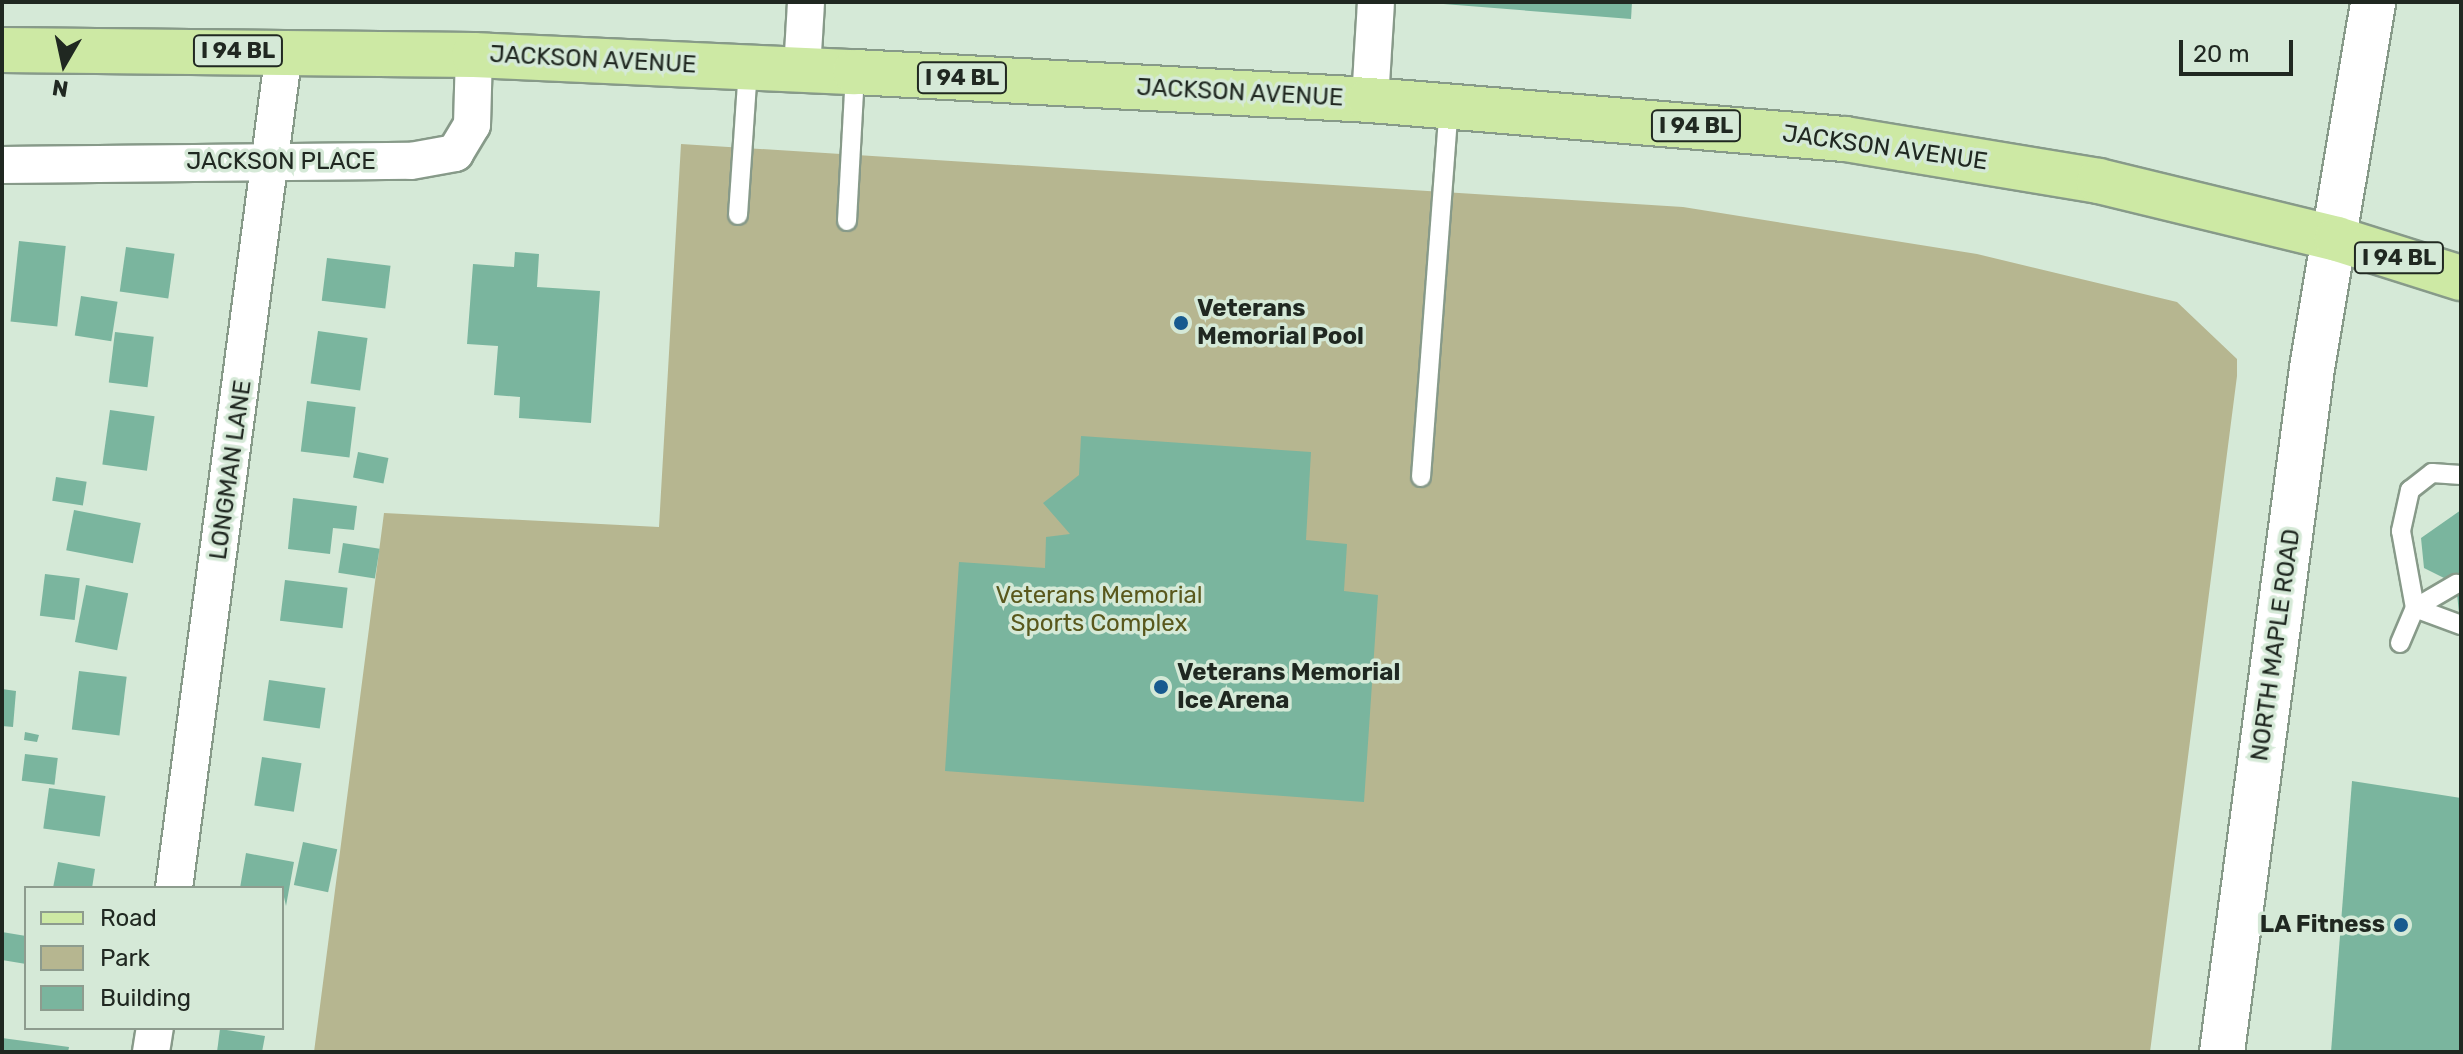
<!DOCTYPE html>
<html>
<head>
<meta charset="utf-8">
<style>
  body { margin:0 }
  #map { position:relative; width:2463px; height:1054px; overflow:hidden; background:#d5e9d7; font-family:Rubik,sans-serif }
  div>[style] { position:absolute }
  [style*='--x'] { left:calc(var(--x)*1px); top:calc(var(--y)*1px); width:calc(var(--w)*1px); rotate:calc(var(--a)*1deg) }
  .green>* { inset:0; background:#b6b690 }
  .building>* { inset:0; background:#7ab59e; transform-origin:0 0 }
  .roads { filter:drop-shadow(2px 0 #879a89) drop-shadow(-2px 0 #879a89) drop-shadow(0 2px #879a89) drop-shadow(0 -2px #879a89) }
  .lane>* { height:18px; margin:-9px; padding:0 9px; transform-origin:9px; border-radius:9px; background:#fff }
  .street>* { height:36px; margin:-18px; padding:0 18px; transform-origin:18px; border-radius:18px; background:#fff }
  .secondary>* { height:44px; margin:-22px; padding:0 22px; transform-origin:22px; border-radius:22px; background:#fff }
  .primary>* { height:44px; margin:-22px; padding:0 22px; transform-origin:22px; border-radius:22px; background:#cde9a4 }
  .dots>* { width:22px; height:22px; translate:-50% -50%; box-sizing:border-box; border:4px solid #d5e9d7; border-radius:50% }
  span { translate:-50% -50%; white-space:nowrap; text-align:center; line-height:1.15; -webkit-text-stroke:7px #d5e9d7; paint-order:stroke }
  .shield-label span { padding:2px 6px; background:#d5e9d7; border:2px solid; border-radius:6px; -webkit-text-stroke-width:0 }
  .shield-label { font-size:22px; color:#202821; font-weight:700 }
  .street-label { font-size:24px; color:#202821 }
  .poi-label { font-size:24px; color:#202821; font-weight:700 }
  .left { translate:0 -50%; text-align:left }
  .right { translate:-100% -50%; text-align:right }
  .park-label { font-size:24px; color:#59581c }
  .frame { position:absolute; inset:0; border:4px solid #202821; pointer-events:none }
  .legend { position:absolute; left:24px; top:886px; width:260px; height:144px; box-sizing:border-box; background:#d5e9d7; border:2px solid #8d9c8e; margin:0; padding:10px 14px; list-style:none; font-size:24px; color:#202821 }
  .legend li { display:flex; align-items:center; gap:16px; height:40px }
  .legend b { width:40px; border:2px solid #8d9c8e }
  .north { position:absolute; left:24px; top:24px; width:80px; height:80px; -webkit-text-stroke:6px #d5e9d7; paint-order:stroke; rotate:189deg; font-size:22px; font-weight:700; line-height:32px; text-align:center; color:#202821 }
  .north::after { content:''; display:block; margin:auto; width:28px; height:36px; background:#202821; clip-path:polygon(50% 0,100% 100%,50% 72%,0 100%) }
  .scale { position:absolute; left:2179px; top:40px; width:114px; height:36px; box-sizing:border-box; border:4px solid #202821; border-top:0; padding-left:10px; font-size:24px; line-height:28px; white-space:nowrap; color:#202821; -webkit-text-stroke:6px #d5e9d7; paint-order:stroke }
</style>
</head>
<body>
<div id="map">
  <div class="green">
    <div style="clip-path:polygon(681px 144px,1683px 207px,1977px 254px,2177px 302px,2237px 359px,2237px 376px,2150px 1052px,314px 1052px,384px 513px,659px 527px)"></div>
  </div>
  <div class="building">
    <div style="clip-path:polygon(1418px 2px,1632px 2px,1631px 19px)"></div>
    <div style="left:19px;top:241px;width:47px;height:81px;rotate:6deg"></div>
    <div style="left:126px;top:247px;width:49px;height:45px;rotate:8deg"></div>
    <div style="clip-path:polygon(515px 252px,539px 254px,537px 287px,600px 291px,591px 423px,519px 418px,520px 397px,494px 395px,498px 346px,467px 344px,473px 264px,514px 267px)"></div>
    <div style="left:327px;top:258px;width:64px;height:43px;rotate:7deg"></div>
    <div style="left:81px;top:296px;width:37px;height:40px;rotate:9deg"></div>
    <div style="left:318px;top:331px;width:50px;height:53px;rotate:8deg"></div>
    <div style="left:115px;top:332px;width:39px;height:51px;rotate:7deg"></div>
    <div style="left:307px;top:401px;width:49px;height:51px;rotate:7deg"></div>
    <div style="left:110px;top:410px;width:45px;height:55px;rotate:8deg"></div>
    <div style="clip-path:polygon(1081px 436px,1311px 452px,1306px 540px,1347px 544px,1344px 591px,1378px 595px,1364px 802px,945px 771px,959px 562px,1045px 568px,1046px 537px,1070px 534px,1043px 503px,1079px 475px)"></div>
    <div style="left:358px;top:452px;width:31px;height:26px;rotate:11deg"></div>
    <div style="left:56px;top:477px;width:31px;height:24px;rotate:9deg"></div>
    <div style="clip-path:polygon(293px 498px,357px 506px,354px 530px,333px 528px,330px 554px,288px 549px)"></div>
    <div style="left:74px;top:510px;width:68px;height:41px;rotate:11deg"></div>
    <div style="clip-path:polygon(2461px 510px,2461px 613px,2459px 613px,2456px 584px,2424px 568px,2421px 538px)"></div>
    <div style="left:343px;top:543px;width:37px;height:30px;rotate:9deg"></div>
    <div style="left:45px;top:574px;width:35px;height:42px;rotate:7deg"></div>
    <div style="left:285px;top:580px;width:63px;height:41px;rotate:7deg"></div>
    <div style="left:86px;top:585px;width:43px;height:58px;rotate:11deg"></div>
    <div style="left:79px;top:671px;width:48px;height:59px;rotate:7deg"></div>
    <div style="left:269px;top:680px;width:57px;height:41px;rotate:8deg"></div>
    <div style="clip-path:polygon(2px 689px,16px 691px,13px 727px,2px 726px)"></div>
    <div style="clip-path:polygon(25px 732px,39px 735px,37px 742px,24px 740px)"></div>
    <div style="left:25px;top:754px;width:33px;height:27px;rotate:7deg"></div>
    <div style="left:262px;top:757px;width:40px;height:49px;rotate:9deg"></div>
    <div style="clip-path:polygon(2352px 781px,2461px 798px,2461px 1052px,2331px 1052px)"></div>
    <div style="left:49px;top:788px;width:57px;height:41px;rotate:8deg"></div>
    <div style="left:303px;top:842px;width:35px;height:44px;rotate:12deg"></div>
    <div style="clip-path:polygon(246px 853px,294px 862px,286px 906px,282px 888px,240px 888px)"></div>
    <div style="clip-path:polygon(58px 862px,95px 869px,92px 888px,53px 888px)"></div>
    <div style="clip-path:polygon(2px 932px,26px 936px,26px 964px,2px 960px)"></div>
    <div style="clip-path:polygon(220px 1029px,265px 1036px,262px 1052px,217px 1052px)"></div>
    <div style="clip-path:polygon(2px 1038px,69px 1047px,68px 1052px,2px 1052px)"></div>
  </div>
  <div class="roads">
    <div class="lane">
      <div style="--x:738;--y:215;--w:148;--a:-86.1"></div>
      <div style="--x:847;--y:221;--w:149;--a:-86.9"></div>
      <div style="--x:2461;--y:475;--w:29;--a:-176"></div>
      <div style="--x:2432;--y:473;--w:28;--a:142"></div>
      <div style="--x:2410;--y:490;--w:42;--a:102.4"></div>
      <div style="--x:2401;--y:531;--w:78;--a:79.7"></div>
      <div style="--x:2415;--y:608;--w:49;--a:20.3"></div>
      <div style="--x:1421;--y:477;--w:372;--a:-85.7"></div>
      <div style="--x:2400;--y:643;--w:38;--a:-67"></div>
      <div style="--x:2415;--y:608;--w:48;--a:-30.3"></div>
    </div>
    <div class="street">
      <div style="--x:802;--y:70;--w:68;--a:-86.6"></div>
      <div style="--x:1370;--y:100;--w:98;--a:-86.5"></div>
      <div style="--x:2;--y:165;--w:409;--a:-0.6"></div>
      <div style="--x:411;--y:161;--w:45;--a:-10.3"></div>
      <div style="--x:455;--y:153;--w:33;--a:-59"></div>
      <div style="--x:472;--y:125;--w:70;--a:-88.4"></div>
      <div style="--x:174;--y:888;--w:844;--a:-82.51"></div>
      <div style="--x:151;--y:1052;--w:24;--a:-81"></div>
    </div>
    <div class="secondary">
      <div style="--x:2222;--y:1052;--w:690;--a:-82.5"></div>
      <div style="--x:2312;--y:368;--w:371;--a:-80.5"></div>
    </div>
    <div class="primary">
      <div style="--x:2;--y:50;--w:472;--a:0.6"></div>
      <div style="--x:474;--y:55;--w:381;--a:2.6"></div>
      <div style="--x:855;--y:72;--w:516;--a:3.11"></div>
      <div style="--x:1370;--y:100;--w:477;--a:4.7"></div>
      <div style="--x:1845;--y:139;--w:257;--a:9.4"></div>
      <div style="--x:2099;--y:181;--w:245;--a:13.7"></div>
      <div style="--x:2337;--y:239;--w:130;--a:17.5"></div>
    </div>
  </div>
  <div class="dots">
    <div style="left:1181px;top:323px;background:#175a8f"></div>
    <div style="left:1161px;top:687px;background:#175a8f"></div>
    <div style="left:2401px;top:925px;background:#175a8f"></div>
  </div>
  <div class="shield-label">
    <span style="left:238px;top:51px">I 94 BL</span>
    <span style="left:962px;top:78px">I 94 BL</span>
    <span style="left:1696px;top:126px">I 94 BL</span>
    <span style="left:2399px;top:258px">I 94 BL</span>
  </div>
  <div class="street-label">
    <span style="left:593px;top:60px;rotate:3deg">JACKSON AVENUE</span>
    <span style="left:1240px;top:93px;rotate:3deg">JACKSON AVENUE</span>
    <span style="left:1885px;top:148px;rotate:8deg">JACKSON AVENUE</span>
    <span style="left:281px;top:162px">JACKSON PLACE</span>
    <span style="left:231px;top:470px;rotate:-82deg">LONGMAN LANE</span>
    <span style="left:2276px;top:645px;rotate:-82deg">NORTH MAPLE ROAD</span>
  </div>
  <div class="poi-label">
    <span class="left" style="left:1197px;top:323px">Veterans<br>Memorial Pool</span>
    <span class="left" style="left:1177px;top:687px">Veterans Memorial<br>Ice Arena</span>
    <span class="right" style="left:2385px;top:925px">LA Fitness</span>
  </div>
  <div class="park-label">
    <span style="left:1099px;top:610px">Veterans Memorial<br>Sports Complex</span>
  </div>
  <div class="frame"></div>
  <ul class="legend">
  <li><b style="height:10px;background:#cde9a4"></b>Road</li>
  <li><b style="height:22px;background:#b6b690"></b>Park</li>
  <li><b style="height:22px;background:#7ab59e"></b>Building</li>
  </ul>
  <div class="north">N</div>
  <div class="scale">20 m</div>
</div>
</body>
</html>
